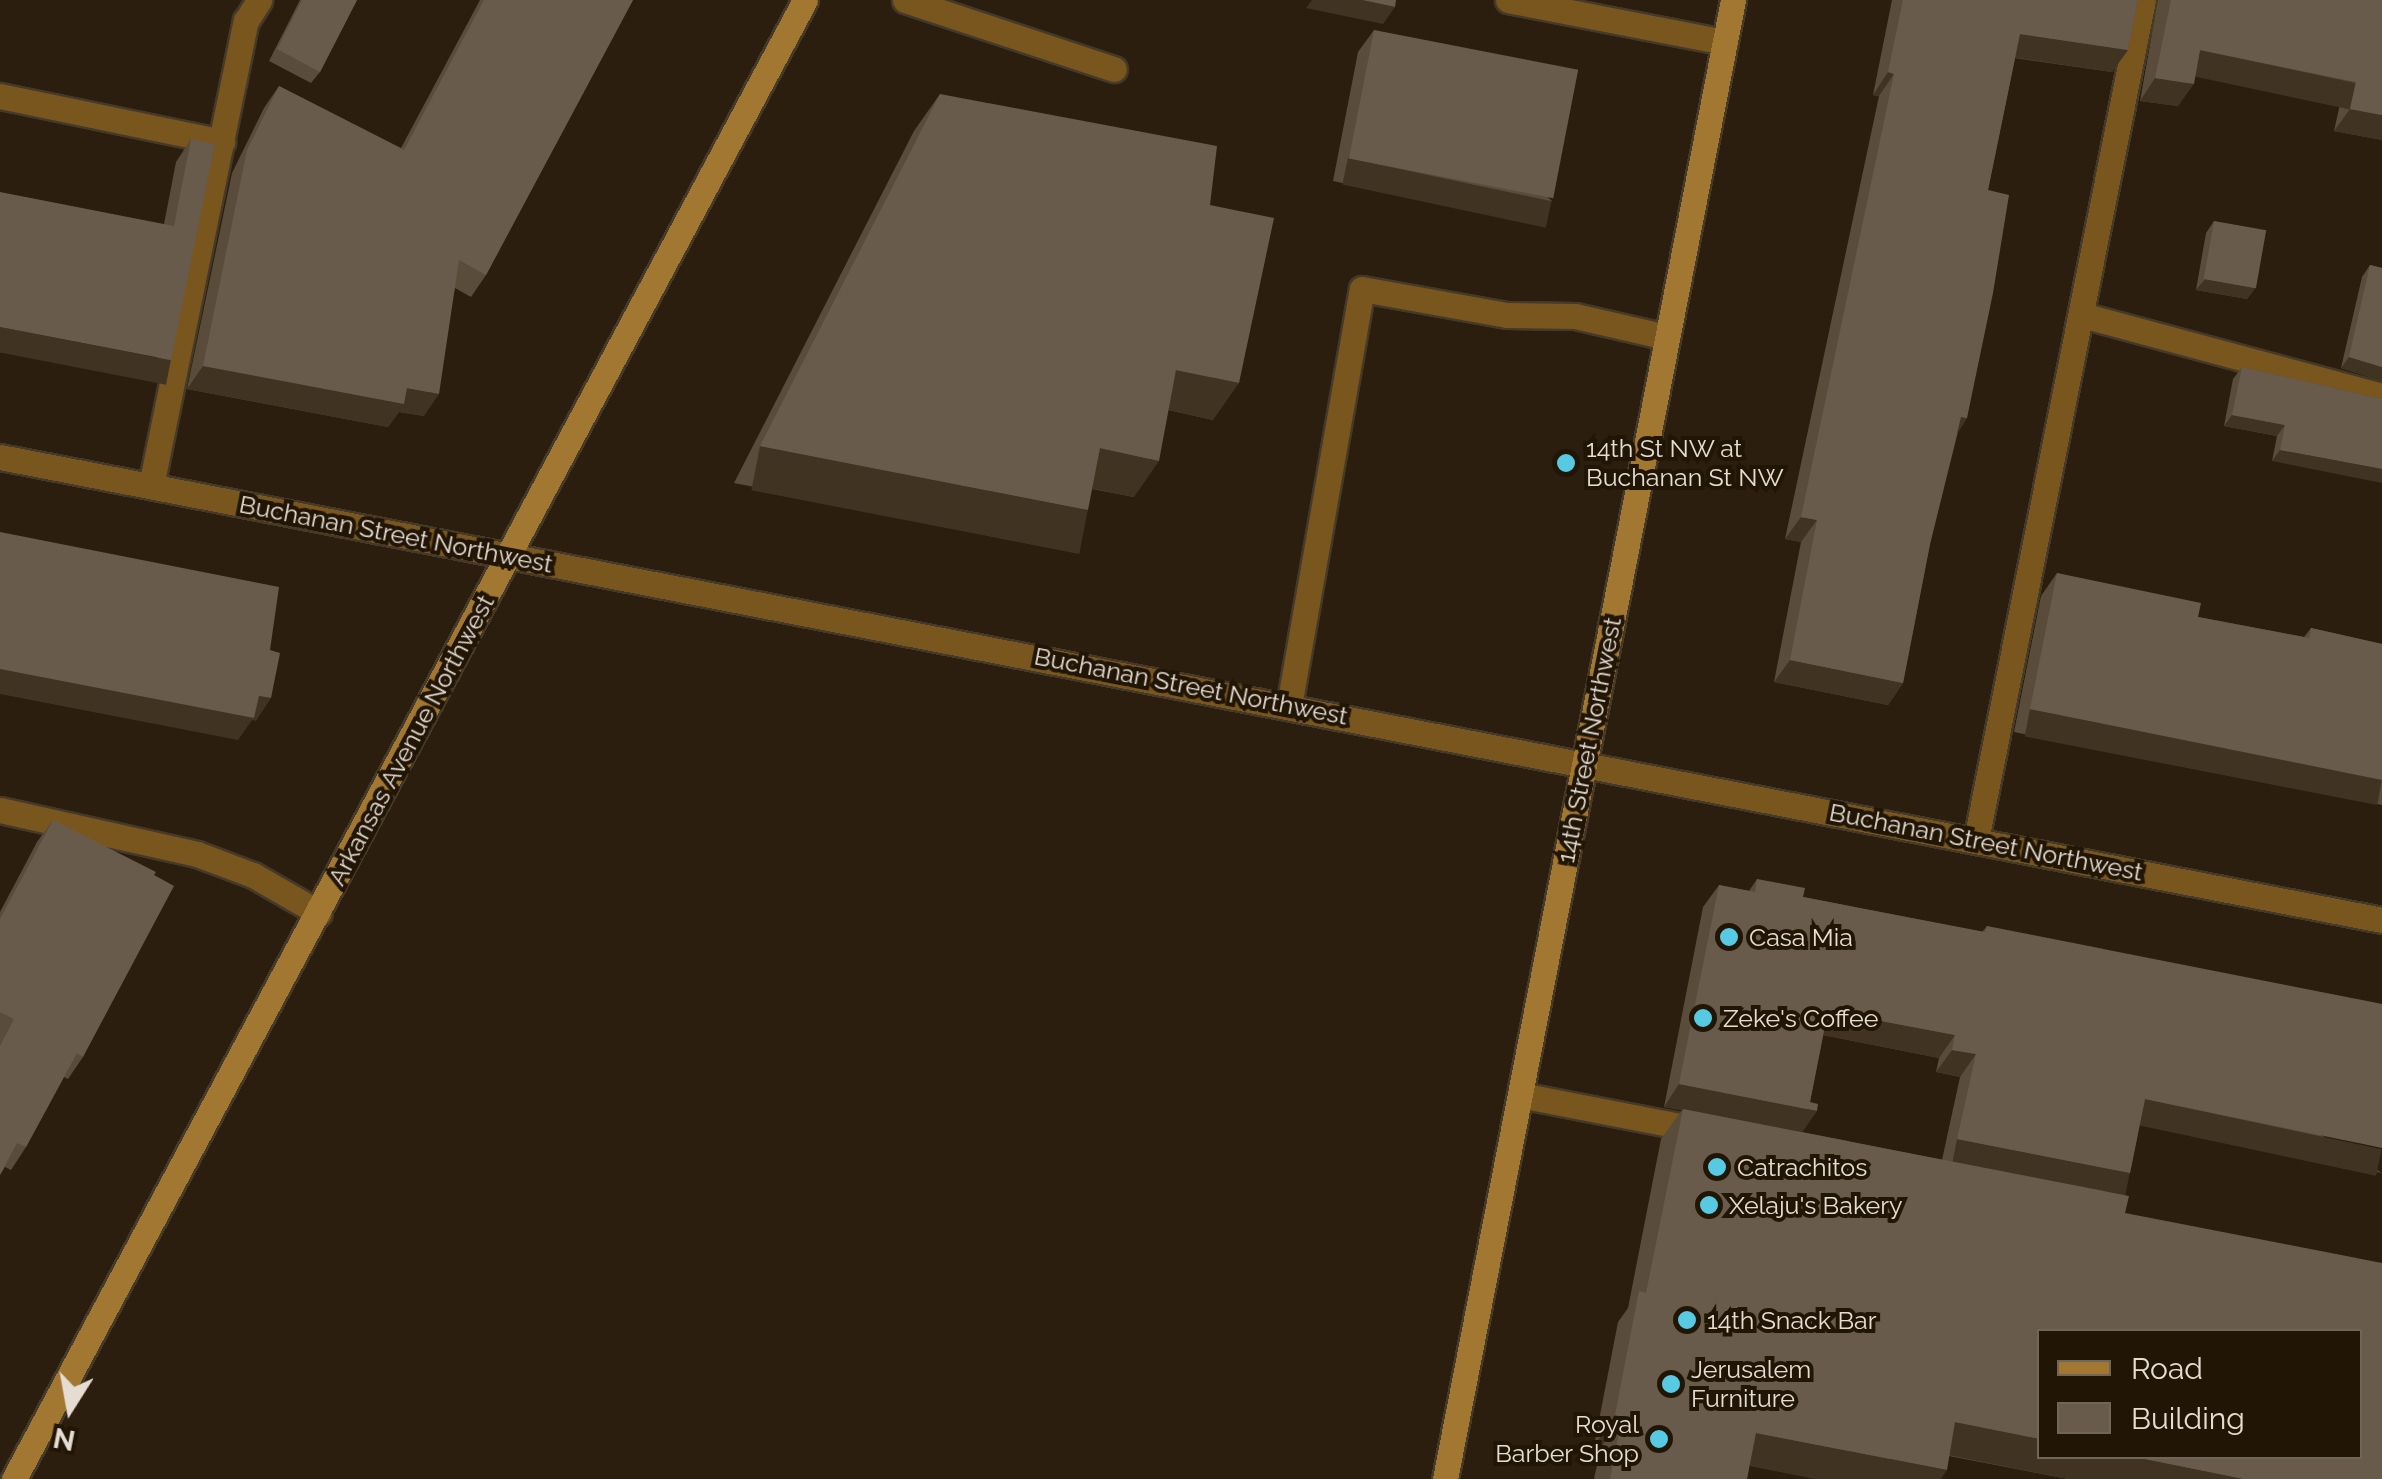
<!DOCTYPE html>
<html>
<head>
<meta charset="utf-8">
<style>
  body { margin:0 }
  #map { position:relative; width:2382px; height:1479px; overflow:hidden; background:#2b1e0e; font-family:Raleway,sans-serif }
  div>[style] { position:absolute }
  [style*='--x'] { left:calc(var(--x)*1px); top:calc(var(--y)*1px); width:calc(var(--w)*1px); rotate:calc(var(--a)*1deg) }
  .roads { filter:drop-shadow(2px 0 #453929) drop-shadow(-2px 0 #453929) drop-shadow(0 2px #453929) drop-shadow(0 -2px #453929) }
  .lane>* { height:25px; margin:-12.5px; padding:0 12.5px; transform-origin:12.5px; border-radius:12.5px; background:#78561e }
  .street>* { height:25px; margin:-12.5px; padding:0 12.5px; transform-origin:12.5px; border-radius:12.5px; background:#78561e }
  .secondary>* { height:25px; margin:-12.5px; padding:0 12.5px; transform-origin:12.5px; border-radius:12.5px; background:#a27731 }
  .wall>* { inset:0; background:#5a4c3b }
  .shaded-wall>* { inset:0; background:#413322; transform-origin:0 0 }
  .building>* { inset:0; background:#695b4c; transform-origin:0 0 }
  .dots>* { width:28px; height:28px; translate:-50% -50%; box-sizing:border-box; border:5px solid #211506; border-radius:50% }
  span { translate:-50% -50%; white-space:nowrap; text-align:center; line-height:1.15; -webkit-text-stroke:8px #211506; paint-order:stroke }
  .poi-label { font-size:25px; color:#e5dcd2 }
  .left { translate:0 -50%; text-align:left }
  .right { translate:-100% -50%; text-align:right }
  .street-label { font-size:25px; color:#e5dcd2 }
  .legend { position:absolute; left:2037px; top:1329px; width:325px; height:130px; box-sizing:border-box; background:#211506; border:2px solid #6f6558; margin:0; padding:12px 18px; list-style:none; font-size:30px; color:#e5dcd2 }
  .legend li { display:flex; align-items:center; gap:20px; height:50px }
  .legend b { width:50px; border:2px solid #6f6558 }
  .north { position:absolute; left:20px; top:1359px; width:100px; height:100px; -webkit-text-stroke:8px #211506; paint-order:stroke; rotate:191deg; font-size:28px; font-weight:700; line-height:40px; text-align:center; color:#e5dcd2 }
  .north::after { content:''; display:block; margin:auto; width:35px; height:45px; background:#e5dcd2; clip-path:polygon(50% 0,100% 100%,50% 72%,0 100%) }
</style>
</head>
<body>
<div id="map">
  <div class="roads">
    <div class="lane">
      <div style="--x:905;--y:0;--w:220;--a:18.3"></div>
      <div style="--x:1508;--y:0;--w:221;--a:11"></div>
      <div style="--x:0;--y:96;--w:227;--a:11.7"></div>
      <div style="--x:2082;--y:315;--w:311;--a:15.1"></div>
      <div style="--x:151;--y:486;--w:475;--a:-78.5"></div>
      <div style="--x:246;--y:21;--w:25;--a:-58"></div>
      <div style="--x:1289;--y:706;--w:423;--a:-80.1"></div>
      <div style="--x:1362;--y:289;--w:147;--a:10.2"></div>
      <div style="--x:1507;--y:315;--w:68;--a:0.8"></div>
      <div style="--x:1575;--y:316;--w:94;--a:12.9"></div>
      <div style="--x:0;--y:810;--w:202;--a:12.6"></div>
      <div style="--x:197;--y:854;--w:60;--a:20.6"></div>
      <div style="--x:253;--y:875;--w:76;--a:29.9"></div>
      <div style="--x:1976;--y:840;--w:856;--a:-78.76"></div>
      <div style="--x:1520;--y:1095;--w:188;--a:11"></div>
    </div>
    <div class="street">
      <div style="--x:0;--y:457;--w:2427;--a:11"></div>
    </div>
    <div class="secondary">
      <div style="--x:14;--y:1479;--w:1677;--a:-61.86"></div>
      <div style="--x:1445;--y:1479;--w:1507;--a:-78.98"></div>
    </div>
  </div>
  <div class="wall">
    <div style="clip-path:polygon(300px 0,357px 0,320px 72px,311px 83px,269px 61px)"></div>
    <div style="clip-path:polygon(480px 0,633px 0,486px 275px,471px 297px,455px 288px,424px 416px,399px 412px,388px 427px,187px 389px,232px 173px,264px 108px,279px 86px,401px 148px)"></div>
    <div style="clip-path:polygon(1892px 0,2138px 0,2128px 50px,2112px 72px,2015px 58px,1988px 190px,1967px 418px,1958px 432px,1930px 544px,1903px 683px,1888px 705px,1774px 682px,1801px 542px,1785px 539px,1879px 96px,1873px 95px)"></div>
    <div style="clip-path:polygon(2158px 0,2382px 0,2382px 140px,2334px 131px,2340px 104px,2196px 74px,2178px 106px,2140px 101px)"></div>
    <div style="clip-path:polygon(1374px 30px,1552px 201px,1536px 223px,1333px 181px,1358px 52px)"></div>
    <div style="clip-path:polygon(940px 94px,1210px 205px,1213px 420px,1168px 410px,1134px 497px,1092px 489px,1062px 547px,734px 483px,914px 131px)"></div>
    <div style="clip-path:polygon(191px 139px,171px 360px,156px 382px,164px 224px,176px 162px)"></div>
    <div style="clip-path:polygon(2214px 221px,2255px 288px,2247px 299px,2196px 290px,2206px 233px)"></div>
    <div style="clip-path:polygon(2370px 265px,2382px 268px,2382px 381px,2341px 368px,2362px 277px)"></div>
    <div style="clip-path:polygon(2242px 367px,2382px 399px,2272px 461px,2277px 436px,2224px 426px,2233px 379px)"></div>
    <div style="clip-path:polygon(2057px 573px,2198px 617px,2304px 637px,2311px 628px,2382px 644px,2382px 805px,2014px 732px,2041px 596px)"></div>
    <div style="clip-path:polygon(53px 820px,83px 1057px,68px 1079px,64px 1077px,26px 1147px,11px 1170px,5px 1167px,0 1175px,0 912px,37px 842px)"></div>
    <div style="clip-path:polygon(evenodd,1757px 879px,1803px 897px,1982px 932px,1987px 926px,2382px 1173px,2140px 1123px,2130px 1173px,2115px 1194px,2125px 1213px,2382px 1479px,2068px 1479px,1949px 1456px,1749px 1466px,1747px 1479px,1594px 1479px,1601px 1447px,1594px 1446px,1618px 1322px,1628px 1308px,1661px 1139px,1682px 1110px,1664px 1107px,1703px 907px,1719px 885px,1749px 891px,1757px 879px,1823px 1035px,1939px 1058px,1936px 1072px,1960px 1077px,1942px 1160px,1802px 1132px,1810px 1102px,1823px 1035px)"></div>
  </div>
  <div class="shaded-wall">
    <div style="clip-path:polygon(1312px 0,1362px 0,1395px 7px,1383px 24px,1306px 8px)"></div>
    <div style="clip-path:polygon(2020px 34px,2128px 50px,2112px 72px,2005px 56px)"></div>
    <div style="left:2200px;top:50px;width:159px;height:27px;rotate:12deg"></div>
    <div style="clip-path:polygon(1888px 72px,1894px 74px,1879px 96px,1873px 95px)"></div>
    <div style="clip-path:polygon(2155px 78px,2194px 84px,2178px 106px,2140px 101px)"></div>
    <div style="clip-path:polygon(2350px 109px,2382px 115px,2382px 140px,2334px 131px)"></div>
    <div style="left:1348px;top:158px;width:208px;height:27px;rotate:12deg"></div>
    <div style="clip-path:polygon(2205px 279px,2255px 288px,2247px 299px,2196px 290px)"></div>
    <div style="left:0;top:327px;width:174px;height:25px;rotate:11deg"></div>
    <div style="clip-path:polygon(2349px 357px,2382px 367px,2382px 381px,2341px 368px)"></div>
    <div style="clip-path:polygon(203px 366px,407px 388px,439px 394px,424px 416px,399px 412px,388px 427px,187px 389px)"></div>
    <div style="clip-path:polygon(1176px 370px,1239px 383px,1213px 420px,1150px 406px)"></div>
    <div style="clip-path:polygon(2232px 415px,2285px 425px,2277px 436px,2224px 426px)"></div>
    <div style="clip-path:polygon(1961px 417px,1967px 418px,1952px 441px)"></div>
    <div style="left:760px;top:446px;width:334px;height:45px;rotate:11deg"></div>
    <div style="clip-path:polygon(1100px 448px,1159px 461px,1134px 497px,1074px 485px)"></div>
    <div style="clip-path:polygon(2280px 450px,2382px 469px,2382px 483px,2272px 461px)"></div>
    <div style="clip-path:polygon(1801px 517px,1817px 520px,1801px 542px,1785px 539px)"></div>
    <div style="clip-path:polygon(1790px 660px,1903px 683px,1888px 705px,1774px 682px)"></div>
    <div style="clip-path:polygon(0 669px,259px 696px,271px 698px,256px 721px,252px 720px,238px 740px,0 694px)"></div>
    <div style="left:2030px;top:709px;width:359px;height:28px;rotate:11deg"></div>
    <div style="clip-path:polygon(1828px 1011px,1955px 1035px,1939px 1058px,1812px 1033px)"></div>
    <div style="clip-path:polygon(1952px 1050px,1976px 1054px,1960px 1077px,1936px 1072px)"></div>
    <div style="clip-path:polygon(1679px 1084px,1817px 1111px,1801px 1134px,1664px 1107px)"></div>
    <div style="left:2145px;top:1099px;width:242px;height:27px;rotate:12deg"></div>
    <div style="left:1957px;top:1139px;width:176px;height:27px;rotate:11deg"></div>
    <div style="clip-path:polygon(1615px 1415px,1622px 1417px,1601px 1447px,1594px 1446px)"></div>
    <div style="clip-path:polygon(1955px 1422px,2040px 1439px,2040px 1456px,2130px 1456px,2244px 1479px,2068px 1479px,1933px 1452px)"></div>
    <div style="clip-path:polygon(1756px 1433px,1947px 1470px,1941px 1479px,1815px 1479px,1734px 1463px)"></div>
  </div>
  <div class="building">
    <div style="clip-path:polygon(302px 0,357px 0,320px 72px,277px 49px)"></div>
    <div style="clip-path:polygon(484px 0,633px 0,486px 275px,459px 260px,439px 394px,407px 388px,404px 404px,203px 366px,247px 150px,279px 86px,404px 150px)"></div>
    <div style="clip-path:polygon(1362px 0,1396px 0,1395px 7px)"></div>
    <div style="clip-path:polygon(1903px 0,2138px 0,2128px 50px,2020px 34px,1988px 190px,2009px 195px,1993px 293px,1967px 418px,1961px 417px,1930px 544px,1903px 683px,1790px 660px,1817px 520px,1801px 517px,1894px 74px,1888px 72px)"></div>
    <div style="clip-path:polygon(2171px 0,2382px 0,2382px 115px,2350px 109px,2356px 82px,2200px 50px,2194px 84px,2155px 78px)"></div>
    <div style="left:1374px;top:30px;width:208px;height:131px;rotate:11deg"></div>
    <div style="clip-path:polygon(940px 94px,1217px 146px,1210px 205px,1274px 218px,1239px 383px,1176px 370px,1159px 461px,1100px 448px,1088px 510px,760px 446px)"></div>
    <div style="clip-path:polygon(191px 139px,215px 144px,171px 360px,0 327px,0 192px,174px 226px)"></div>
    <div style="left:2214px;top:221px;width:53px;height:59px;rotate:10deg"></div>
    <div style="clip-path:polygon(2370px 265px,2382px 268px,2382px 367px,2349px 357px)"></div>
    <div style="clip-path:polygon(2242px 367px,2382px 399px,2382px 469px,2280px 450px,2285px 425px,2232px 415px)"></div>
    <div style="clip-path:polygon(0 532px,279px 587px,270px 650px,280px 653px,271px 698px,259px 696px,254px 718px,0 669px)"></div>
    <div style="clip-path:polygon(2057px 573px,2201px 603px,2198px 617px,2309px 638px,2311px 628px,2382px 644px,2382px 780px,2030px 709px)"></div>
    <div style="clip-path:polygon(53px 820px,156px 872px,154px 875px,174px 886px,83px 1057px,77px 1053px,26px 1147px,17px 1143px,0 1175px,0 1046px,14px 1019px,0 1012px,0 919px)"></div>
    <div style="clip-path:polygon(1757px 879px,1805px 888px,1803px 897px,1985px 932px,1987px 926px,2382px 1004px,2382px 1148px,2145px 1099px,2130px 1173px,1957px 1139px,1976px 1054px,1952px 1050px,1955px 1035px,1828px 1011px,1810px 1102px,1818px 1104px,1817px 1111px,1679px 1084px,1719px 885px,1755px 892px)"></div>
    <div style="clip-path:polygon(1683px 1109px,2129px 1196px,2125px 1213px,2382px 1263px,2382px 1479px,2244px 1479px,2130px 1456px,2360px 1456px,2360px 1332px,2040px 1332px,2040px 1439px,1955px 1422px,1947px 1470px,1756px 1433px,1747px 1479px,1610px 1479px,1622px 1417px,1615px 1415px,1639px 1291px,1646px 1293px)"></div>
  </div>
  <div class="dots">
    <div style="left:1566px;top:463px;background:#57c9e2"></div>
    <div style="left:1729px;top:937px;background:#57c9e2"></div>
    <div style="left:1703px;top:1018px;background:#57c9e2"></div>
    <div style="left:1717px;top:1167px;background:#57c9e2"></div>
    <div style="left:1709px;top:1205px;background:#57c9e2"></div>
    <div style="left:1687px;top:1320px;background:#57c9e2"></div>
    <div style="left:1671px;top:1384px;background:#57c9e2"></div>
    <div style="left:1659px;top:1439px;background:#57c9e2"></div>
  </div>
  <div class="poi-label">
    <span class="left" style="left:1586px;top:463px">14th St NW at<br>Buchanan St NW</span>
    <span class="left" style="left:1749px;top:937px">Casa Mia</span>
    <span class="left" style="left:1723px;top:1018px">Zeke's Coffee</span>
    <span class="left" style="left:1737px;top:1167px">Catrachitos</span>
    <span class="left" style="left:1729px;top:1205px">Xelaju's Bakery</span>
    <span class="left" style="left:1707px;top:1320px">14th Snack Bar</span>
    <span class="left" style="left:1691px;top:1384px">Jerusalem<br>Furniture</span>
    <span class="right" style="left:1639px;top:1439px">Royal<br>Barber Shop</span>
  </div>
  <div class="street-label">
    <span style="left:396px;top:534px;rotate:11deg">Buchanan Street Northwest</span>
    <span style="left:1191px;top:686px;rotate:11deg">Buchanan Street Northwest</span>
    <span style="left:411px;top:740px;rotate:-62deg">Arkansas Avenue Northwest</span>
    <span style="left:1589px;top:740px;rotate:-79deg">14th Street Northwest</span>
    <span style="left:1986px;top:842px;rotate:11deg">Buchanan Street Northwest</span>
  </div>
  <ul class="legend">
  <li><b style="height:12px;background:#a27731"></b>Road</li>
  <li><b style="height:28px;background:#695b4c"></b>Building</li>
  </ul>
  <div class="north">N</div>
</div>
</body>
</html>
